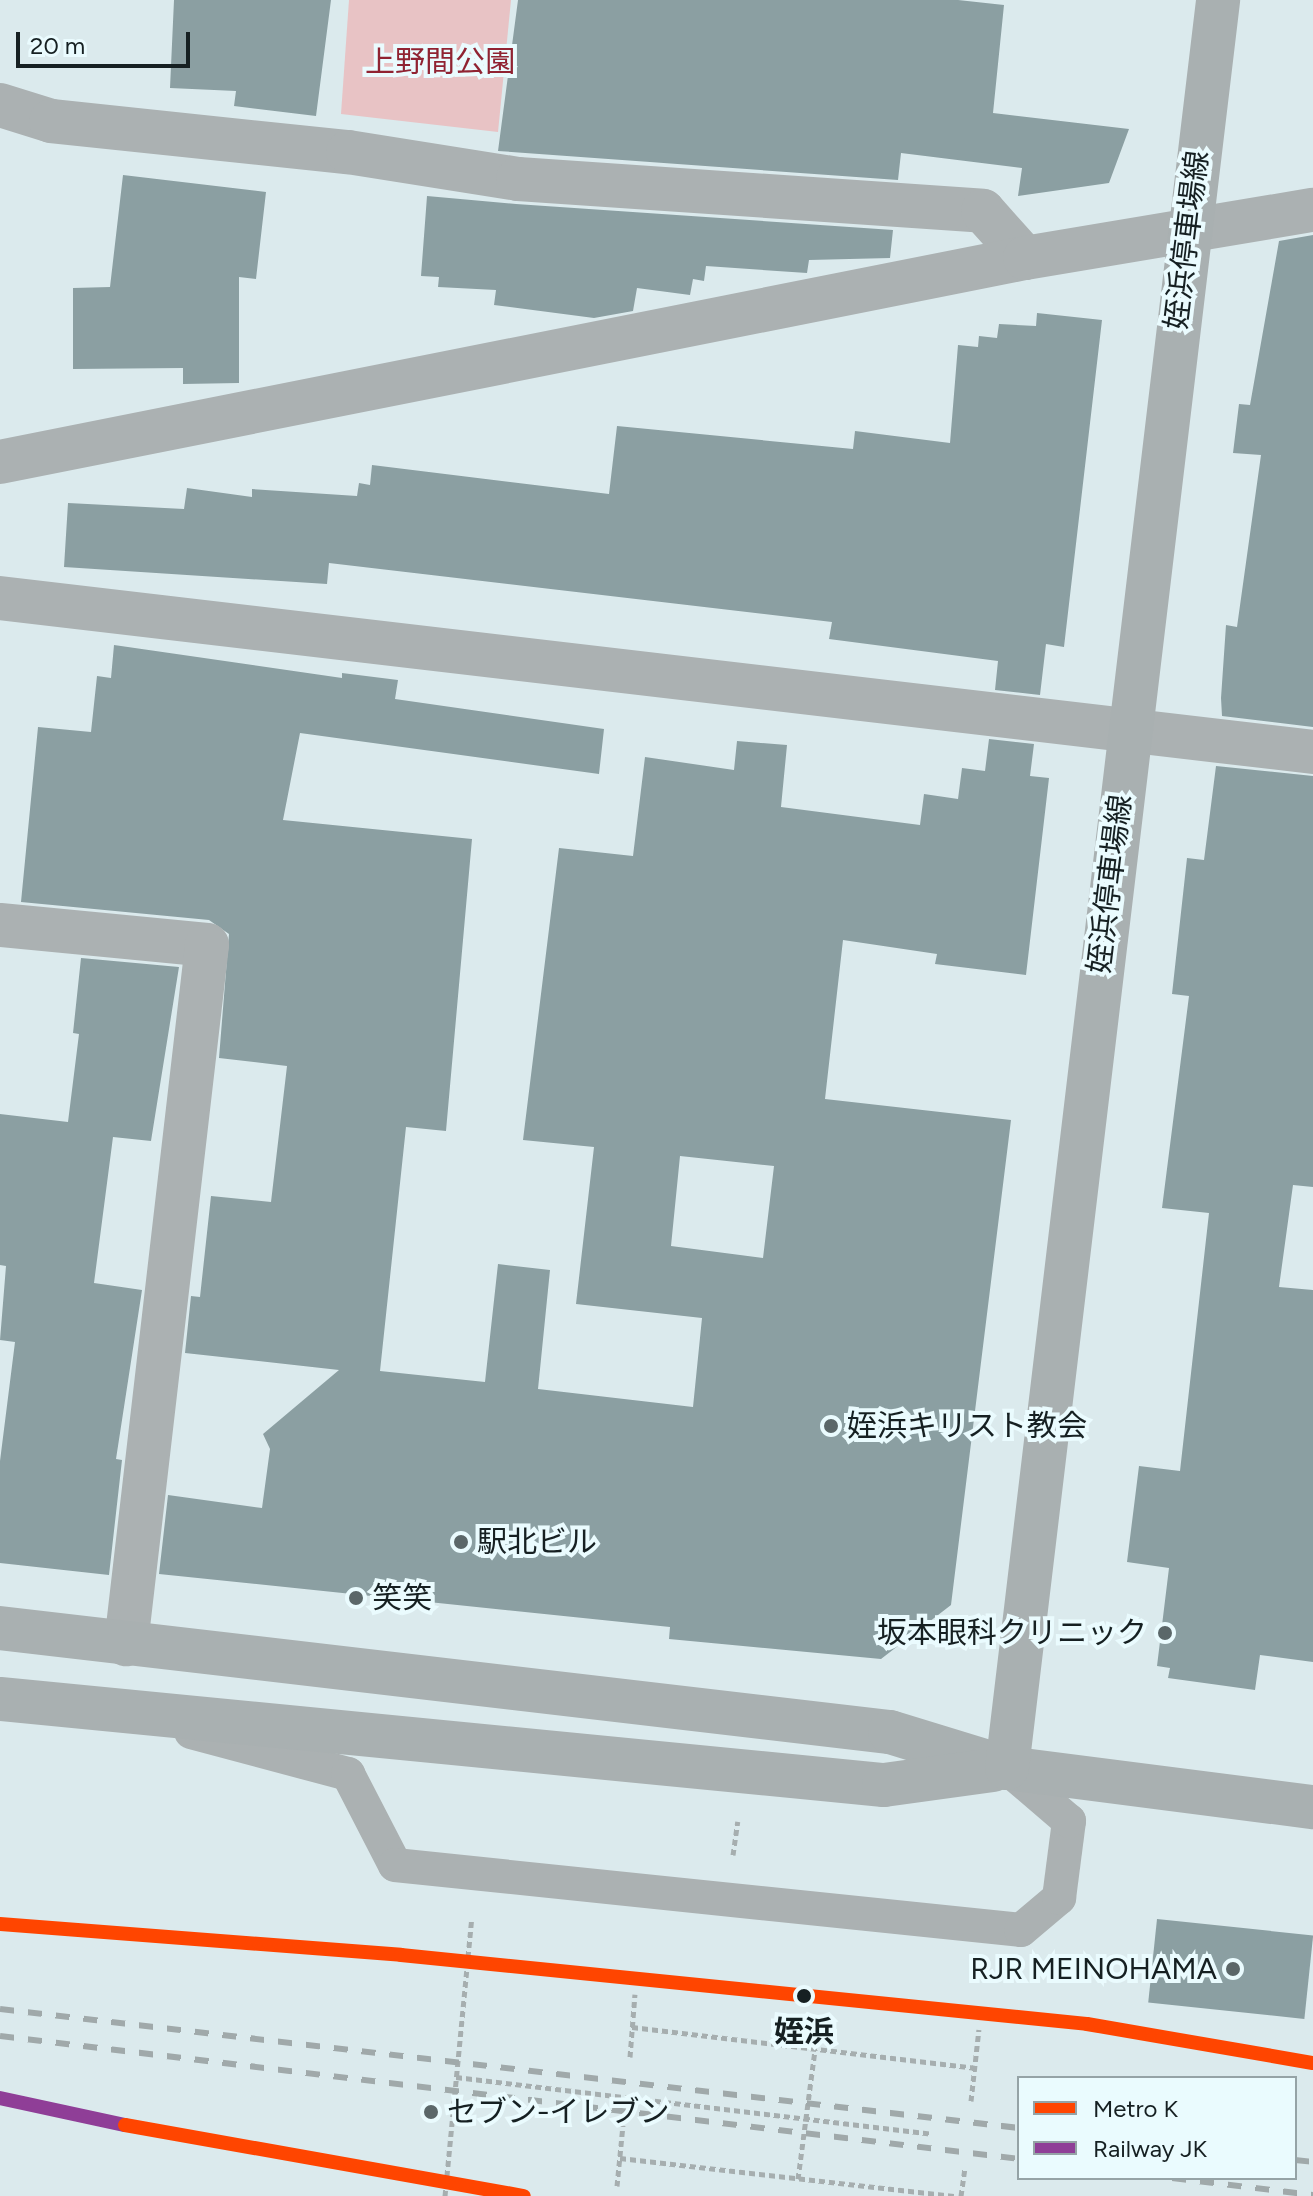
<!DOCTYPE html>
<html>
<head>
<meta charset="utf-8">
<style>
  body { margin:0 }
  #map { position:relative; width:1313px; height:2196px; overflow:hidden; background:#dbeaed; font-family:Figtree,"Noto Sans JP",sans-serif }
  div>[style] { position:absolute }
  [style*='--x'] { left:calc(var(--x)*1px); top:calc(var(--y)*1px); width:calc(var(--w)*1px); rotate:calc(var(--a)*1deg) }
  .green>* { inset:0; background:#e8c3c5 }
  .building>* { inset:0; background:#8b9fa2; transform-origin:0 0 }
  .path>* { height:5px; margin-top:-2.5px; transform-origin:0; background:repeating-linear-gradient(90deg,#a6aeaf 0 6px,transparent 0 10px) }
  .lane>* { height:34px; margin:-17px; padding:0 17px; transform-origin:17px; border-radius:17px; background:#abb1b2 }
  .street>* { height:44px; margin:-22px; padding:0 22px; transform-origin:22px; border-radius:22px; background:#abb1b2 }
  .secondary>* { height:44px; margin:-22px; padding:0 22px; transform-origin:22px; border-radius:22px; background:#a9b0b1 }
  .rail>* { height:6px; margin-top:-3px; transform-origin:0; background:repeating-linear-gradient(90deg,#a0a9aa 0 14px,transparent 0 28px) }
  .rail-1>* { height:14px; margin:-7px; padding:0 7px; transform-origin:7px; border-radius:7px; background:#8f3e97 }
  .metro-1>* { height:14px; margin:-7px; padding:0 7px; transform-origin:7px; border-radius:7px; background:#ff4500 }
  .dots>* { width:22px; height:22px; translate:-50% -50%; box-sizing:border-box; border:4px solid #eafbfe; border-radius:50% }
  span { translate:-50% -50%; white-space:nowrap; text-align:center; line-height:1.15; -webkit-text-stroke:8px #eafbfe; paint-order:stroke }
  .park-label { font-size:30px; color:#902332 }
  .street-label { font-size:30px; color:#162022 }
  .poi-label { font-size:30px; color:#162022 }
  .left { translate:0 -50%; text-align:left }
  .right { translate:-100% -50%; text-align:right }
  .stop-label { font-size:30px; color:#162022; font-weight:700 }
  .legend { position:absolute; left:1017px; top:2076px; width:280px; height:104px; box-sizing:border-box; background:#eafbfe; border:2px solid #95a3a6; margin:0; padding:10px 14px; list-style:none; font-size:24px; color:#162022 }
  .legend li { display:flex; align-items:center; gap:16px; height:40px }
  .legend b { width:40px; border:2px solid #95a3a6 }
  .scale { position:absolute; left:16px; top:32px; width:174px; height:36px; box-sizing:border-box; border:4px solid #162022; border-top:0; padding-left:10px; font-size:24px; line-height:28px; white-space:nowrap; color:#162022; -webkit-text-stroke:6px #eafbfe; paint-order:stroke }
</style>
</head>
<body>
<div id="map">
  <div class="green">
    <div style="clip-path:polygon(349px 0,511px 0,498px 132px,341px 114px)"></div>
  </div>
  <div class="building">
    <div style="clip-path:polygon(174px 0,331px 0,316px 116px,234px 106px,236px 91px,170px 88px)"></div>
    <div style="clip-path:polygon(518px 0,958px 0,1004px 5px,993px 113px,1129px 129px,1109px 183px,1018px 196px,1022px 168px,901px 153px,898px 180px,498px 151px)"></div>
    <div style="clip-path:polygon(123px 175px,266px 192px,256px 279px,239px 277px,239px 383px,183px 384px,183px 368px,73px 369px,73px 288px,110px 287px)"></div>
    <div style="clip-path:polygon(427px 196px,516px 204px,893px 230px,890px 258px,809px 260px,807px 273px,706px 266px,704px 281px,693px 279px,690px 295px,637px 288px,633px 311px,594px 318px,494px 305px,496px 290px,438px 287px,439px 277px,421px 276px)"></div>
    <div style="clip-path:polygon(1313px 235px,1313px 727px,1222px 716px,1221px 698px,1226px 625px,1237px 627px,1261px 455px,1233px 453px,1239px 404px,1250px 405px,1279px 241px)"></div>
    <div style="clip-path:polygon(1037px 313px,1102px 320px,1064px 647px,1046px 644px,1040px 695px,995px 690px,998px 661px,829px 639px,832px 622px,329px 563px,327px 584px,64px 567px,68px 503px,184px 509px,187px 488px,252px 497px,252px 489px,357px 496px,359px 483px,370px 485px,372px 465px,609px 494px,617px 426px,853px 449px,855px 431px,950px 443px,958px 345px,978px 347px,979px 336px,997px 338px,999px 324px,1036px 326px)"></div>
    <div style="clip-path:polygon(evenodd,114px 645px,342px 678px,342px 673px,398px 680px,395px 699px,604px 729px,599px 774px,300px 733px,283px 820px,472px 839px,446px 1131px,406px 1127px,380px 1371px,485px 1382px,498px 1264px,550px 1270px,538px 1389px,693px 1407px,702px 1318px,576px 1304px,594px 1147px,523px 1140px,559px 848px,633px 856px,645px 757px,734px 770px,737px 741px,787px 745px,781px 807px,920px 825px,924px 794px,958px 799px,962px 768px,985px 771px,989px 739px,1034px 744px,1030px 776px,1049px 778px,1026px 975px,935px 964px,937px 954px,843px 940px,825px 1099px,1011px 1120px,951px 1605px,881px 1659px,669px 1639px,670px 1627px,159px 1574px,168px 1495px,262px 1508px,270px 1449px,263px 1434px,339px 1370px,185px 1353px,191px 1296px,200px 1297px,211px 1196px,271px 1202px,287px 1066px,219px 1058px,229px 934px,209px 920px,21px 902px,38px 727px,91px 732px,97px 676px,111px 678px,114px 645px,680px 1156px,774px 1166px,763px 1258px,671px 1246px,680px 1156px)"></div>
    <div style="clip-path:polygon(1216px 766px,1313px 776px,1313px 1187px,1293px 1185px,1279px 1287px,1313px 1290px,1313px 1662px,1260px 1655px,1255px 1690px,1168px 1678px,1170px 1668px,1157px 1666px,1169px 1568px,1127px 1562px,1139px 1466px,1180px 1471px,1209px 1213px,1162px 1208px,1189px 996px,1172px 994px,1187px 858px,1204px 860px)"></div>
    <div style="clip-path:polygon(81px 958px,179px 967px,151px 1141px,113px 1137px,94px 1283px,142px 1290px,116px 1459px,122px 1460px,109px 1575px,0 1563px,0 1461px,15px 1342px,0 1340px,6px 1266px,0 1265px,0 1114px,68px 1122px,79px 1034px,73px 1033px)"></div>
    <div style="left:1157px;top:1919px;width:157px;height:84px;rotate:6deg"></div>
  </div>
  <div class="path">
    <div style="--x:733;--y:1855;--w:34;--a:-82"></div>
    <div style="--x:632;--y:2027;--w:345;--a:6.8"></div>
    <div style="--x:630;--y:2057;--w:63;--a:-85.5"></div>
    <div style="--x:456;--y:2077;--w:479;--a:6.8"></div>
    <div style="--x:971;--y:2101;--w:72;--a:-83.7"></div>
    <div style="--x:620;--y:2158;--w:336;--a:6.5"></div>
    <div style="--x:798;--y:2179;--w:131;--a:-82.5"></div>
    <div style="--x:617;--y:2186;--w:61;--a:-84.4"></div>
    <div style="--x:445;--y:2196;--w:279;--a:-84.5"></div>
    <div style="--x:961;--y:2196;--w:28;--a:-82"></div>
  </div>
  <div class="lane">
    <div style="--x:191;--y:1732;--w:163;--a:15"></div>
    <div style="--x:348;--y:1774;--w:102;--a:62.7"></div>
    <div style="--x:395;--y:1865;--w:629;--a:5.93"></div>
    <div style="--x:1021;--y:1930;--w:50;--a:-40.1"></div>
    <div style="--x:1059;--y:1898;--w:78;--a:-82.6"></div>
    <div style="--x:1069;--y:1821;--w:82;--a:-139.5"></div>
  </div>
  <div class="street">
    <div style="--x:0;--y:105;--w:53;--a:17.4"></div>
    <div style="--x:51;--y:121;--w:299;--a:6"></div>
    <div style="--x:348;--y:152;--w:172;--a:9"></div>
    <div style="--x:518;--y:179;--w:466;--a:3.9"></div>
    <div style="--x:983;--y:211;--w:63;--a:48.2"></div>
    <div style="--x:0;--y:462;--w:1045;--a:-11.26"></div>
    <div style="--x:1025;--y:258;--w:292;--a:-9.5"></div>
    <div style="--x:0;--y:598;--w:1322;--a:6.69"></div>
    <div style="--x:0;--y:925;--w:208;--a:5.5"></div>
    <div style="--x:207;--y:945;--w:704;--a:96.61"></div>
  </div>
  <div class="secondary">
    <div style="--x:0;--y:1628;--w:896;--a:6.67"></div>
    <div style="--x:890;--y:1732;--w:122;--a:17.1"></div>
    <div style="--x:1007;--y:1768;--w:308;--a:7.3"></div>
    <div style="--x:0;--y:1699;--w:888;--a:5.56"></div>
    <div style="--x:884;--y:1785;--w:110;--a:-7.8"></div>
    <div style="--x:1007;--y:1768;--w:1781;--a:-83.19"></div>
  </div>
  <div class="rail">
    <div style="--x:0;--y:2009;--w:1026;--a:6.66"></div>
    <div style="--x:0;--y:2036;--w:1026;--a:6.88"></div>
    <div style="--x:1295;--y:2160;--w:18;--a:6"></div>
    <div style="--x:1172;--y:2178;--w:142;--a:6.9"></div>
  </div>
  <div class="rail-1">
    <div style="--x:0;--y:2098;--w:128;--a:12.2"></div>
  </div>
  <div class="metro-1">
    <div style="--x:0;--y:1924;--w:402;--a:4.4"></div>
    <div style="--x:401;--y:1955;--w:689;--a:5.74"></div>
    <div style="--x:1087;--y:2024;--w:229;--a:9.8"></div>
    <div style="--x:125;--y:2125;--w:405;--a:10.1"></div>
  </div>
  <div class="dots">
    <div style="left:831px;top:1426px;background:#5b6769"></div>
    <div style="left:461px;top:1542px;background:#5b6769"></div>
    <div style="left:356px;top:1598px;background:#5b6769"></div>
    <div style="left:1165px;top:1633px;background:#5b6769"></div>
    <div style="left:1233px;top:1969px;background:#5b6769"></div>
    <div style="left:804px;top:1996px;background:#162022"></div>
    <div style="left:431px;top:2112px;background:#5b6769"></div>
  </div>
  <div class="park-label">
    <span style="left:440px;top:62px">上野間公園</span>
  </div>
  <div class="street-label">
    <span style="left:1187px;top:240px;rotate:-83deg">姪浜停車場線</span>
    <span style="left:1110px;top:884px;rotate:-83deg">姪浜停車場線</span>
  </div>
  <div class="poi-label">
    <span class="left" style="left:847px;top:1426px">姪浜キリスト教会</span>
    <span class="left" style="left:477px;top:1542px">駅北ビル</span>
    <span class="left" style="left:372px;top:1598px">笑笑</span>
    <span class="right" style="left:1147px;top:1633px">坂本眼科クリニック</span>
    <span class="right" style="left:1217px;top:1969px">RJR MEINOHAMA</span>
    <span class="left" style="left:447px;top:2112px">セブン-イレブン</span>
  </div>
  <div class="stop-label">
    <span style="left:804px;top:2032px">姪浜</span>
  </div>
  <ul class="legend">
  <li><b style="height:10px;background:#ff4500"></b>Metro K</li>
  <li><b style="height:10px;background:#8f3e97"></b>Railway JK</li>
  </ul>
  <div class="scale">20 m</div>
</div>
</body>
</html>
